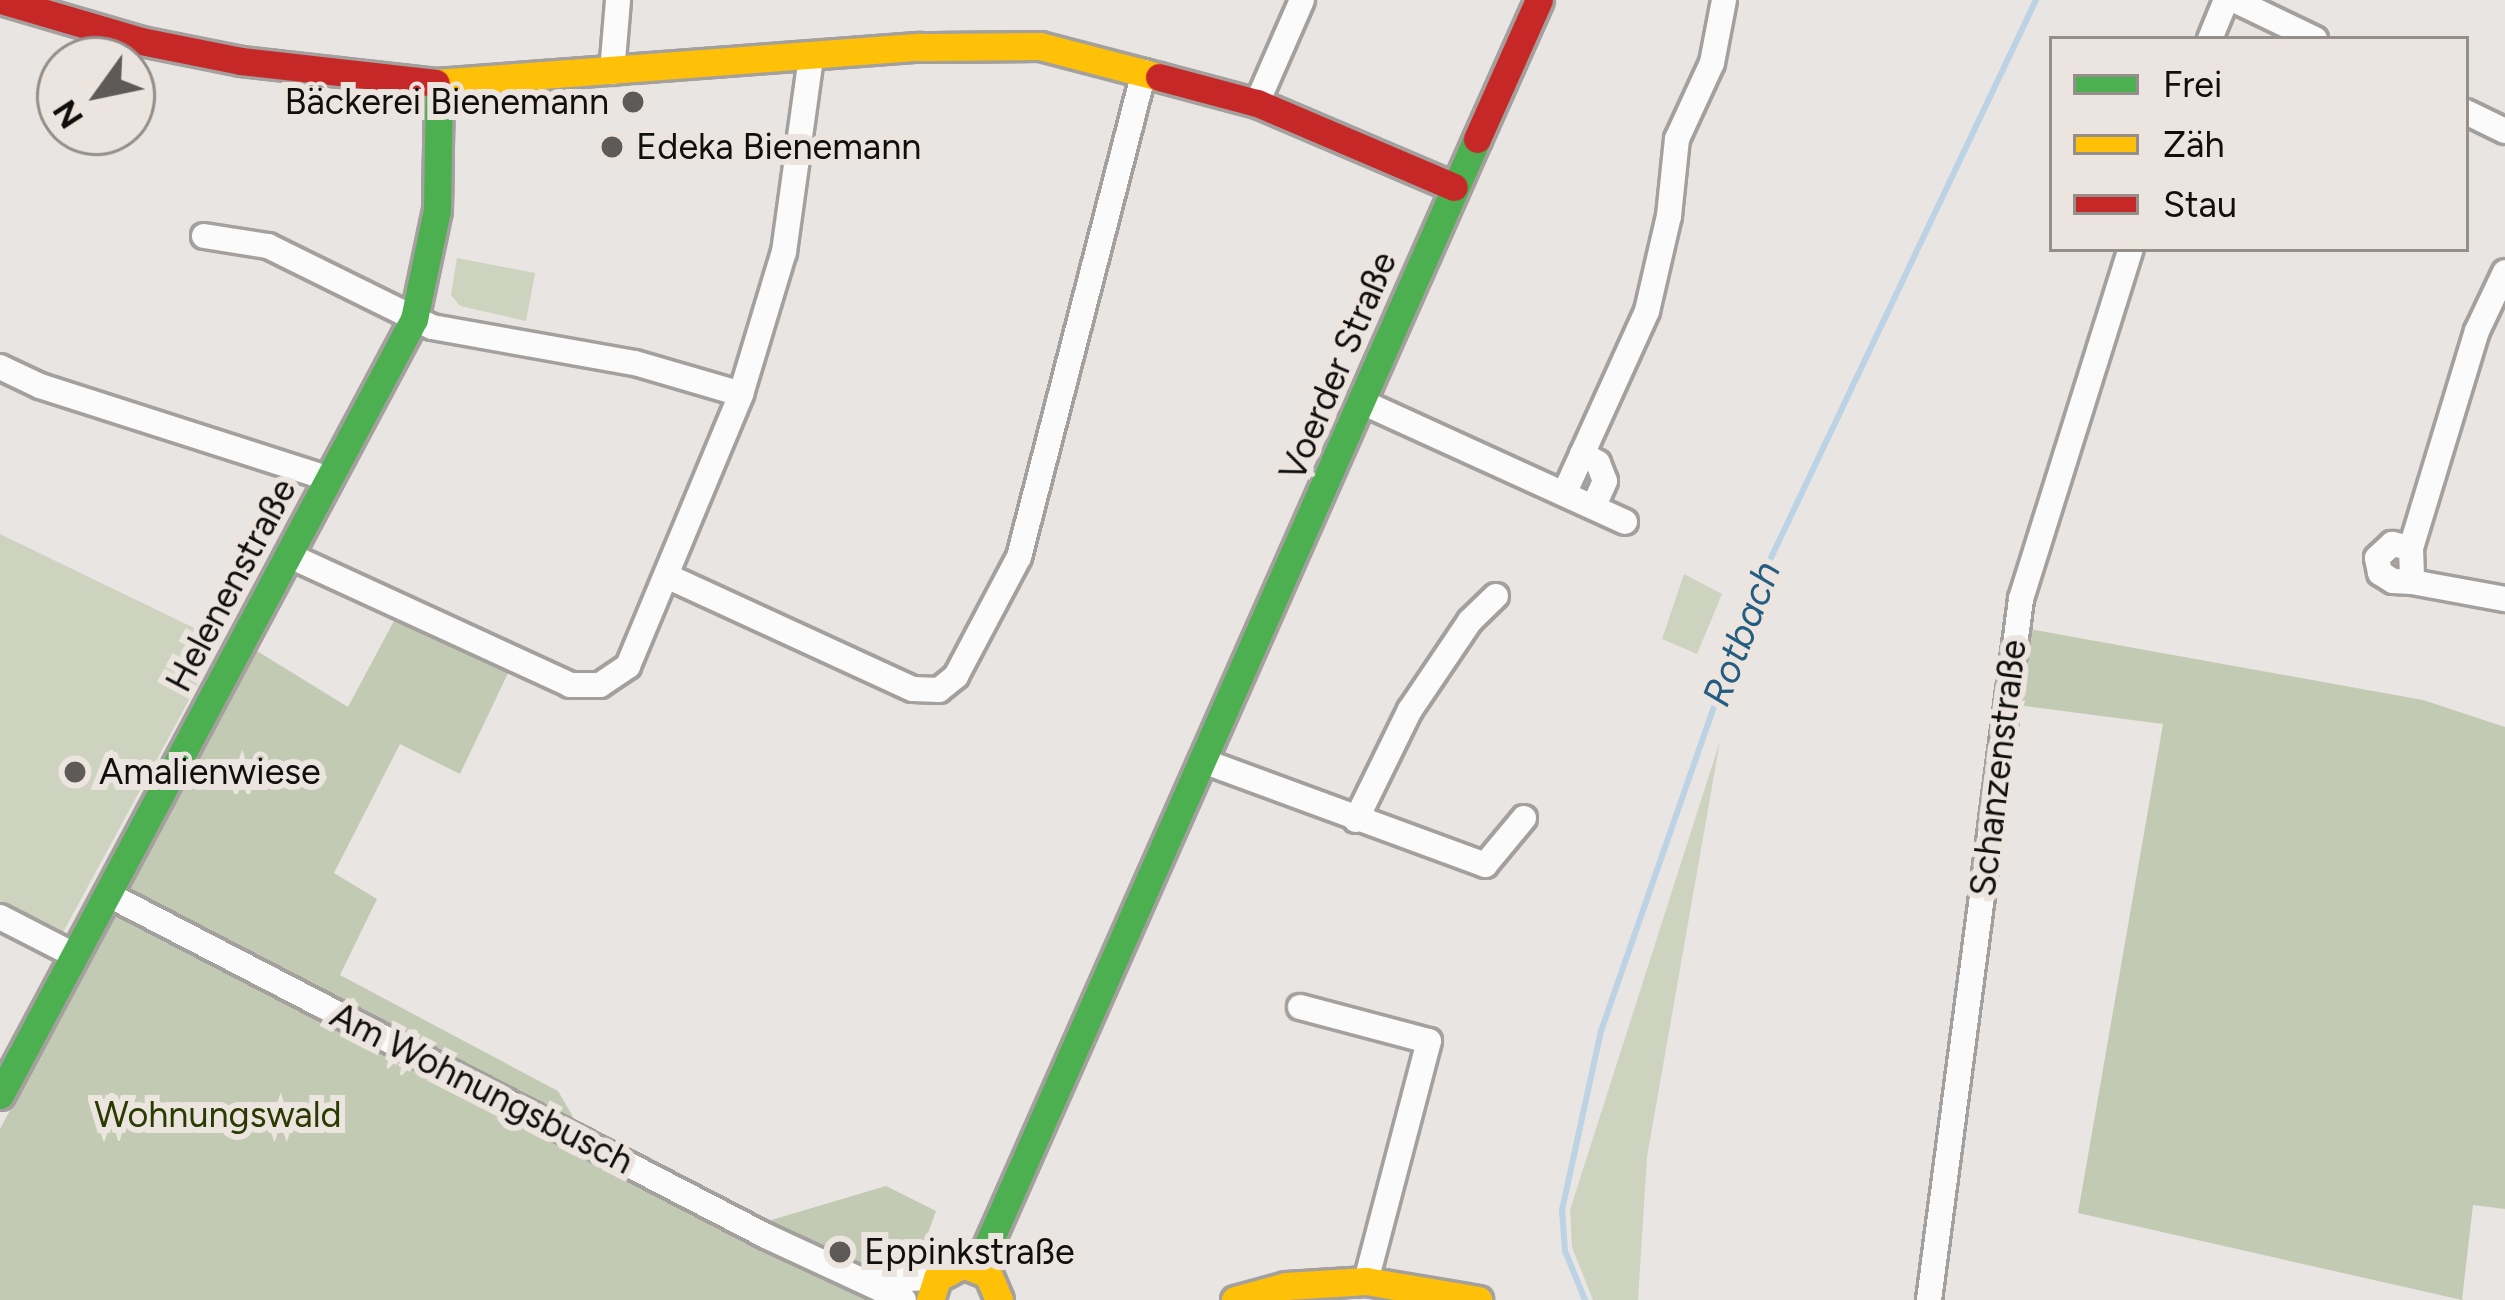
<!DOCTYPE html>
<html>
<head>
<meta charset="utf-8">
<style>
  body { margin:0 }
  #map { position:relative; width:2505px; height:1300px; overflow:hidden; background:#e9e5e2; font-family:Figtree,sans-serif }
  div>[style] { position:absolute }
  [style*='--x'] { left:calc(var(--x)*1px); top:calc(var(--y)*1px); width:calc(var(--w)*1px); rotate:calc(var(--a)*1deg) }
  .green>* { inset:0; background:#ced3c0 }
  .forest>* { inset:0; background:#c3cab4 }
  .stream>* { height:6px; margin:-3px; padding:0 3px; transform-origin:3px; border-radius:3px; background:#bbd3e4 }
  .roads { filter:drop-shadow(3px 0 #a3a09e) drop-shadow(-3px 0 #a3a09e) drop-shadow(0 3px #a3a09e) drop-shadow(0 -3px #a3a09e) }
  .street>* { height:24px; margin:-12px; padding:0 12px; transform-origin:12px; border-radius:12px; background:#fcfbfb }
  .fast>* { height:27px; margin:-13.5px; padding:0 13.5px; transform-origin:13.5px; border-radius:13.5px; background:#4caf50 }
  .slow>* { height:27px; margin:-13.5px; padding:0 13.5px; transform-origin:13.5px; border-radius:13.5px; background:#ffc107 }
  .jam>* { height:27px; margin:-13.5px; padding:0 13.5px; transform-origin:13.5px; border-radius:13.5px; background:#c62828 }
  .dots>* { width:33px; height:33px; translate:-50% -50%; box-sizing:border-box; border:6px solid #ece5df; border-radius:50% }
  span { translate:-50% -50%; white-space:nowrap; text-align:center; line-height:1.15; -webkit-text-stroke:12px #ece5df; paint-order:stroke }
  .poi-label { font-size:36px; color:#110f0d }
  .right { translate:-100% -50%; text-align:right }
  .left { translate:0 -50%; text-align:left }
  .street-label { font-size:36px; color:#110f0d }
  .park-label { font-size:36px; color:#293b00 }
  .water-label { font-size:39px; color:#245d81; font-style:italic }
  .legend { position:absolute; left:2049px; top:36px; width:420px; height:216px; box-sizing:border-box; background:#ece5df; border:3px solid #948f8b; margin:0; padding:15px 21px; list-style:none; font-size:36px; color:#110f0d }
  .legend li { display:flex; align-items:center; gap:24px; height:60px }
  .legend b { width:60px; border:3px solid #948f8b }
  .north { position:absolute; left:36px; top:36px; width:120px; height:120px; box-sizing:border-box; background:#ece5df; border:3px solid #948f8b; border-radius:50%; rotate:237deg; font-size:33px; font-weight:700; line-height:48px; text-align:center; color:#110f0d }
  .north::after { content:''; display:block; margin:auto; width:42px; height:54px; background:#5d5a58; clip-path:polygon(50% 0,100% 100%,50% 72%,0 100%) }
</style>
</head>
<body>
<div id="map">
  <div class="green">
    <div style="clip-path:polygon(457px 258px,535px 273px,526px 321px,460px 306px,451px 295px)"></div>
    <div style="clip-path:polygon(0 534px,221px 641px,61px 936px,0 904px)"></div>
    <div style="clip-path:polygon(1684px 574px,1722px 594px,1697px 654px,1662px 639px)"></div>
    <div style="clip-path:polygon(1720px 741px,1647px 1157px,1638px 1300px,1593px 1300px,1572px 1247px,1570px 1210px)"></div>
  </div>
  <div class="forest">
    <div style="clip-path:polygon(395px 619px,509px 671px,460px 774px,400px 744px,334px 873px,377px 899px,340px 975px,558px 1091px,585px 1137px,768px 1221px,886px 1186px,936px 1211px,904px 1300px,0 1300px,0 1129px,257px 651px,348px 707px)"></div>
    <div style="clip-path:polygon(2029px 629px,2423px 700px,2505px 727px,2505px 1209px,2473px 1205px,2462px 1300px,2078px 1213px,2163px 724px,2017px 705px)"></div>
  </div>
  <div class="stream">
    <div style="--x:1585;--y:1300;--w:53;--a:-112.2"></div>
    <div style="--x:1565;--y:1251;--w:41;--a:-94.2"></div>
    <div style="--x:1562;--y:1210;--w:183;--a:-77.7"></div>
    <div style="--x:1601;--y:1031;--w:454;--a:-70.8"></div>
    <div style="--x:1750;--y:602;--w:666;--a:-64.59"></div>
  </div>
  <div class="roads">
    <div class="street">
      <div style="--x:2234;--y:0;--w:90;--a:25.7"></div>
      <div style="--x:2210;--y:39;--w:42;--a:-67.7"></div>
      <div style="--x:612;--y:72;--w:72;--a:-85.2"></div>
      <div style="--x:1257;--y:103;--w:112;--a:-66.4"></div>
      <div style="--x:2466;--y:112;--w:43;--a:26"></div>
      <div style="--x:204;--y:236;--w:65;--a:8.9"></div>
      <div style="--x:268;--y:246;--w:183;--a:26.3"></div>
      <div style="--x:432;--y:327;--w:206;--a:10.1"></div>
      <div style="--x:635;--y:363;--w:110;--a:16.3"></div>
      <div style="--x:0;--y:367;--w:44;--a:25.4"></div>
      <div style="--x:40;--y:386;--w:304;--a:17.8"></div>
      <div style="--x:1362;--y:402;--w:289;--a:24.5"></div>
      <div style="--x:1582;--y:454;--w:18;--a:29"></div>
      <div style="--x:1598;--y:463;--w:19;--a:69"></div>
      <div style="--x:1605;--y:481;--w:27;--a:114"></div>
      <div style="--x:1565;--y:492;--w:199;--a:-65.6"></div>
      <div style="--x:1647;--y:311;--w:98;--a:-77"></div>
      <div style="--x:1669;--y:216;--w:77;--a:-84.1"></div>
      <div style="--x:1677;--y:139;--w:84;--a:-65.3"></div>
      <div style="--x:1712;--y:63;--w:64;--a:-79.2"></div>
      <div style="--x:2392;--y:544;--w:19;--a:12"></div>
      <div style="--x:2411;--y:548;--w:34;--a:88"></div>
      <div style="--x:2412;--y:582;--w:19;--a:-177"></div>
      <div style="--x:2393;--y:581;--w:15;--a:-148"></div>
      <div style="--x:2380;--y:573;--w:15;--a:-101"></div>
      <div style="--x:2377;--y:558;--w:21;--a:-43"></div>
      <div style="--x:2411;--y:548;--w:227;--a:-73.1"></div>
      <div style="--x:2477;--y:331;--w:65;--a:-64.6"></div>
      <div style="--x:288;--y:555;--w:311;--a:24.7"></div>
      <div style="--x:570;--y:685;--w:30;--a:0"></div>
      <div style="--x:600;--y:685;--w:34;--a:-34"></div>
      <div style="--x:628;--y:666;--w:295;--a:-67.4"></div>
      <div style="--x:741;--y:394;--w:148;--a:-73.2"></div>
      <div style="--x:784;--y:252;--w:197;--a:-82.1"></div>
      <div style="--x:669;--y:577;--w:268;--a:24.7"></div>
      <div style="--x:913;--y:689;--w:26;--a:2"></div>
      <div style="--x:939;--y:690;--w:22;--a:-39"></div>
      <div style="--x:956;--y:676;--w:135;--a:-62.1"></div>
      <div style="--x:1019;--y:557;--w:501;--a:-75.55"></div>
      <div style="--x:2412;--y:582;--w:95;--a:10.4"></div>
      <div style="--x:1203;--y:761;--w:301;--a:20.2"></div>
      <div style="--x:1485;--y:865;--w:61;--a:-50.3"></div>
      <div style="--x:1356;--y:820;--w:123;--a:-63.9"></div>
      <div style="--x:1410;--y:710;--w:107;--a:-56"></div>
      <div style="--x:1470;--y:621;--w:36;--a:-44"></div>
      <div style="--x:107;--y:894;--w:742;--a:27.43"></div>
      <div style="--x:766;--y:1236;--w:152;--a:24.9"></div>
      <div style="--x:0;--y:917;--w:83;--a:27.2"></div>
      <div style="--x:1300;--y:1007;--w:133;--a:14.8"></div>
      <div style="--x:1429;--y:1041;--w:248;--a:104.7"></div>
      <div style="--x:873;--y:1280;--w:64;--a:-1.8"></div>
      <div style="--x:1929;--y:1300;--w:707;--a:-82.52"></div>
      <div style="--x:2021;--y:599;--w:367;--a:-72.6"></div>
    </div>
    <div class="fast">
      <div style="--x:0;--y:1095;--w:880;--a:-61.92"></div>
      <div style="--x:414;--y:319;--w:111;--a:-78.1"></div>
      <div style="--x:437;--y:210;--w:127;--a:-89.1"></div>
      <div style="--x:978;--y:1267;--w:1233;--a:-66.14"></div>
    </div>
    <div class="slow">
      <div style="--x:436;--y:83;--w:485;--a:-4.3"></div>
      <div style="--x:920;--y:47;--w:120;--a:-0.5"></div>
      <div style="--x:1040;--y:46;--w:123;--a:14.6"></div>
      <div style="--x:930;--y:1300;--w:23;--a:-72"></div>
      <div style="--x:937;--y:1278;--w:30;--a:-28"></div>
      <div style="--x:963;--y:1264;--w:27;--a:22"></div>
      <div style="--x:988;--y:1274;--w:28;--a:67"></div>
      <div style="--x:1235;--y:1300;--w:53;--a:-15.4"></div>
      <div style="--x:1286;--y:1286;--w:80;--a:-3.6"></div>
      <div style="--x:1366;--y:1281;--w:114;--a:9.6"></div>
    </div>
    <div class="jam">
      <div style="--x:1;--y:0;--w:146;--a:16.3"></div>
      <div style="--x:141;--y:41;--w:102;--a:11.3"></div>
      <div style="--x:241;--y:61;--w:196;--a:6.4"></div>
      <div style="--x:1159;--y:77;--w:101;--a:14.9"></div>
      <div style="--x:1257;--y:103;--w:214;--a:23.1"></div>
      <div style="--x:1477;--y:139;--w:152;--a:-66"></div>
    </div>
  </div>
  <div class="dots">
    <div style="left:633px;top:102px;background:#5d5a58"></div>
    <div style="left:612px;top:147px;background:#5d5a58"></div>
    <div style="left:75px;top:772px;background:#5d5a58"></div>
    <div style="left:840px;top:1252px;background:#5d5a58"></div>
  </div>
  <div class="poi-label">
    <span class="right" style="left:609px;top:102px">Bäckerei Bienemann</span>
    <span class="left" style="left:636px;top:147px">Edeka Bienemann</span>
    <span class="left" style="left:99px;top:772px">Amalienwiese</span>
    <span class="left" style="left:864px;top:1252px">Eppinkstraße</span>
  </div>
  <div class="street-label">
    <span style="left:1338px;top:366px;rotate:-67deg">Voerder Straße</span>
    <span style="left:231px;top:585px;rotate:-62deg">Helenenstraße</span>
    <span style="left:1998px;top:768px;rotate:-83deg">Schanzenstraße</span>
    <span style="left:482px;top:1088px;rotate:27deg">Am Wohnungsbusch</span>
  </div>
  <div class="park-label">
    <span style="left:218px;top:1115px">Wohnungswald</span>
  </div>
  <div class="water-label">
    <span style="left:1742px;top:634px;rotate:-69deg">Rotbach</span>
  </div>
  <ul class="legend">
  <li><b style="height:15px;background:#4caf50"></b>Frei</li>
  <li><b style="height:15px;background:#ffc107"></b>Zäh</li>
  <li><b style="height:15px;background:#c62828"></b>Stau</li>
  </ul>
  <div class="north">N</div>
</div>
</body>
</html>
